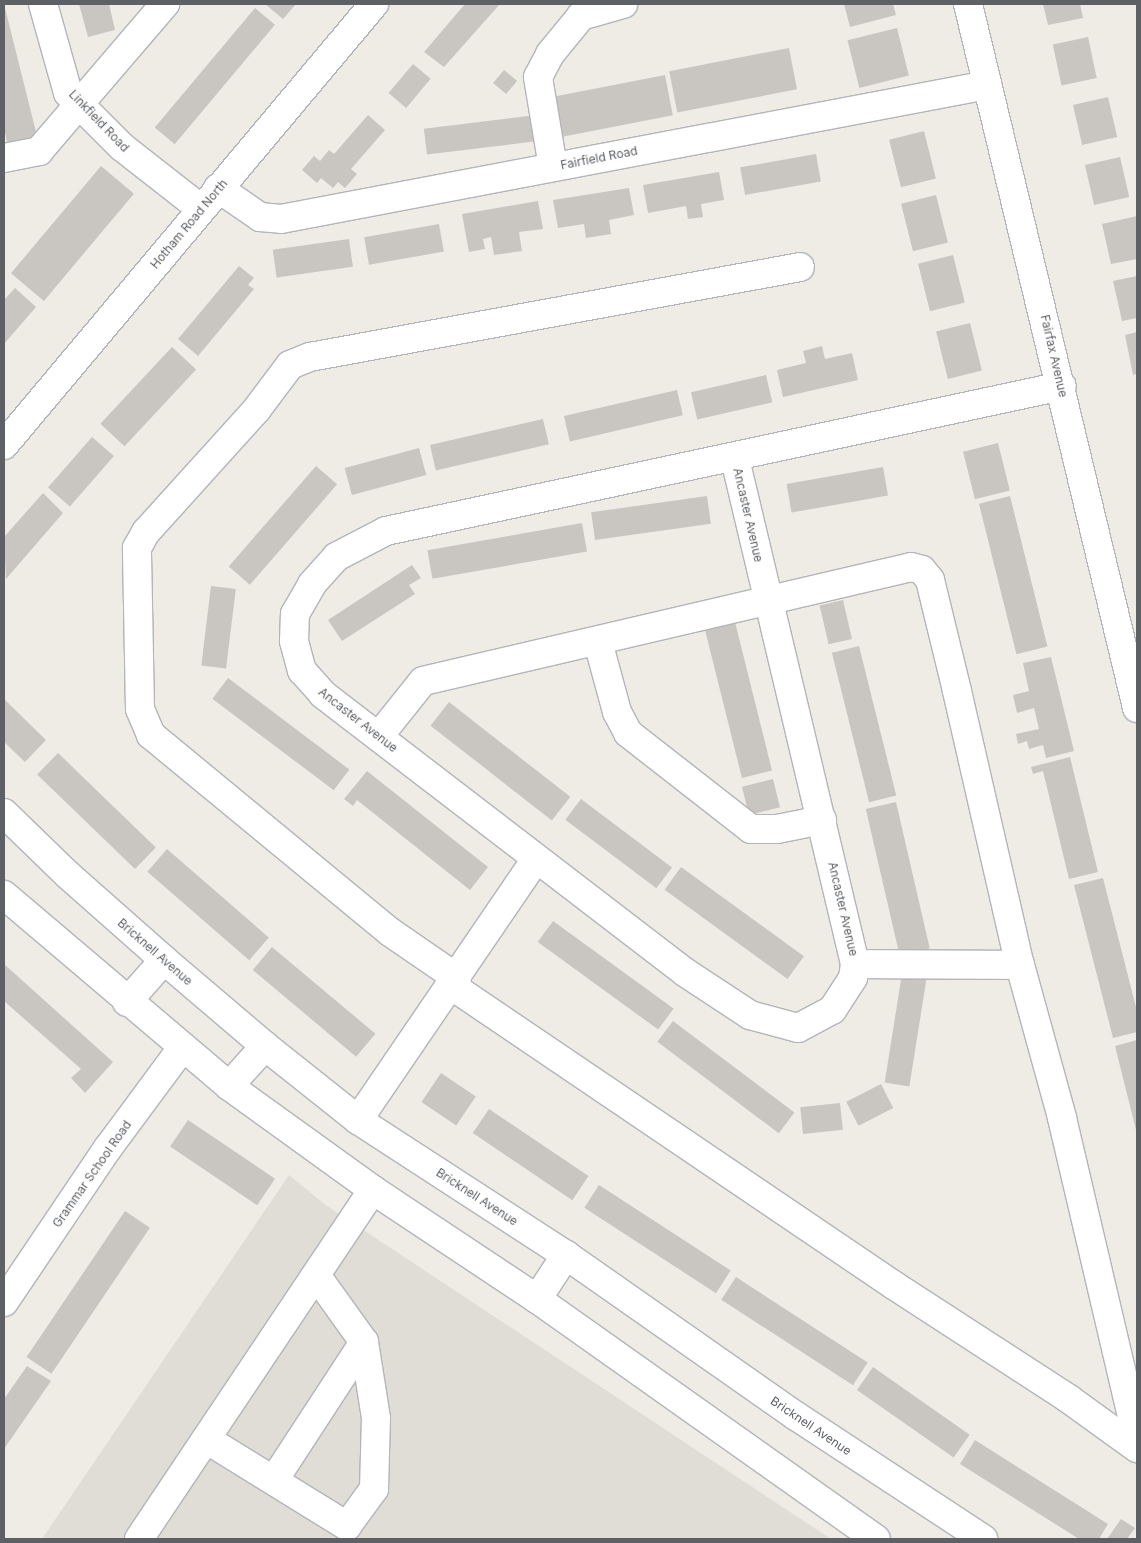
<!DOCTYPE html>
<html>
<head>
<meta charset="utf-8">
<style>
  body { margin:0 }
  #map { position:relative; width:1141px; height:1543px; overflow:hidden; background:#eeece5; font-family:Inter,sans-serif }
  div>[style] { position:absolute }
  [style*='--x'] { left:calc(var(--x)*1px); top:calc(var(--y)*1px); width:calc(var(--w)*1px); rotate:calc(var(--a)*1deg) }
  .education>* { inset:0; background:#e0ddd7 }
  .building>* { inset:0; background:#c9c6c2; transform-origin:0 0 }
  .roads { filter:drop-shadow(1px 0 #b2b5b9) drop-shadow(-1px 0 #b2b5b9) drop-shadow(0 1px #b2b5b9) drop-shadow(0 -1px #b2b5b9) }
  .minor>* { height:28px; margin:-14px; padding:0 14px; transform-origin:14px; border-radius:14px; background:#fff }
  span { translate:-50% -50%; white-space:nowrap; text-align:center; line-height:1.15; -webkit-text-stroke:5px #fff; paint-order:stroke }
  .street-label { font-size:12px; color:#5d6064 }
  .frame { position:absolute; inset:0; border:5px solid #5d6064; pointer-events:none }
</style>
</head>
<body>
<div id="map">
  <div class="education">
    <div style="clip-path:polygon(289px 1175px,327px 1206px,831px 1539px,42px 1539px)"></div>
  </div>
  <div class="building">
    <div style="clip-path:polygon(4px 4px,38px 140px,8px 147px,4px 128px)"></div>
    <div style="clip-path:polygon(79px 4px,109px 4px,115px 30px,88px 37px)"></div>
    <div style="clip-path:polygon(265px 4px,296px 4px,283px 19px)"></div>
    <div style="clip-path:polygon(465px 4px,500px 4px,444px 67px,424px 52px)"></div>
    <div style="clip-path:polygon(844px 4px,893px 4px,896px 15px,850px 27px)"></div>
    <div style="clip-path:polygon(1043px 4px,1080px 4px,1083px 18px,1048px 25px)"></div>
    <div style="left:255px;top:8px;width:26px;height:156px;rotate:40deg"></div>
    <div style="left:897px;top:28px;width:49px;height:51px;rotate:76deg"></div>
    <div style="left:1088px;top:37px;width:42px;height:36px;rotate:78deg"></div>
    <div style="left:789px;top:48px;width:42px;height:122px;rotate:79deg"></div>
    <div style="left:413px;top:64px;width:23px;height:38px;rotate:40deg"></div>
    <div style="left:504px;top:70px;width:17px;height:17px;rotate:40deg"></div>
    <div style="left:665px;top:75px;width:41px;height:119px;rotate:79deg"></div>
    <div style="left:1108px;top:97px;width:41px;height:36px;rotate:77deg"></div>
    <div style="clip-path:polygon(368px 115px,385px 130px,351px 169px,357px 174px,345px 188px,338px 182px,333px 188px,321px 178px,317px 183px,302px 170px,314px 156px,320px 161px,329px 150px,334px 154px)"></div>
    <div style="left:536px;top:115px;width:26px;height:113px;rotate:83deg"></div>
    <div style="left:924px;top:131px;width:49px;height:36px;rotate:76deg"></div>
    <div style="left:816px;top:154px;width:28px;height:77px;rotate:80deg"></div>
    <div style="left:1120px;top:157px;width:41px;height:36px;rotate:77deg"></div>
    <div style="left:101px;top:166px;width:43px;height:140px;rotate:40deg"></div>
    <div style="clip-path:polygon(719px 172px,724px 200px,701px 204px,703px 217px,688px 219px,686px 206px,648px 213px,643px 185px)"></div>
    <div style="clip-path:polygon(629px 188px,634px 215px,609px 220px,611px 234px,586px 238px,584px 224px,558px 228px,553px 200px)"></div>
    <div style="left:936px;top:195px;width:49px;height:36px;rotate:76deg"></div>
    <div style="clip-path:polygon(538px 201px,543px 229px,519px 232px,522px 251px,494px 255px,491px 237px,483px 239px,485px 249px,469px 252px,462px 214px)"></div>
    <div style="clip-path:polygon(1137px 216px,1137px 259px,1111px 264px,1102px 224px)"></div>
    <div style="left:439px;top:224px;width:28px;height:76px;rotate:80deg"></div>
    <div style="left:349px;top:239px;width:28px;height:77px;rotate:82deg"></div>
    <div style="left:953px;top:255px;width:49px;height:36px;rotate:76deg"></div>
    <div style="clip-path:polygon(239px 266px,254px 278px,248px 285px,254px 289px,198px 356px,178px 339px)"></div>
    <div style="clip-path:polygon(1137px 276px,1137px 318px,1122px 321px,1113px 281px)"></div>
    <div style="clip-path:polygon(15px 288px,36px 307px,4px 344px,4px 300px)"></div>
    <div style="left:970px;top:323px;width:49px;height:35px;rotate:76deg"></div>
    <div style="clip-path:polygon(1137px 332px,1137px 374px,1133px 375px,1125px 335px)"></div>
    <div style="clip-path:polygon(822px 346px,825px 359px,852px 353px,858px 380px,783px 397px,777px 370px,806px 363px,803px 351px)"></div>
    <div style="left:172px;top:347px;width:33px;height:105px;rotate:43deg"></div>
    <div style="left:766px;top:375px;width:28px;height:77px;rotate:77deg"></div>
    <div style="left:677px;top:390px;width:26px;height:116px;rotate:77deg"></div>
    <div style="left:543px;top:419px;width:26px;height:116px;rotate:77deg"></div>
    <div style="left:92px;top:437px;width:29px;height:67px;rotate:41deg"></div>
    <div style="left:998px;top:443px;width:49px;height:36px;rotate:76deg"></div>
    <div style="left:419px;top:448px;width:28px;height:77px;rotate:75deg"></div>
    <div style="left:316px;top:466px;width:28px;height:133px;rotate:41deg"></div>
    <div style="left:883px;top:467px;width:29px;height:98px;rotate:80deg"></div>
    <div style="clip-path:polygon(43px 493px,63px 513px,6px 579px,4px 537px)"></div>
    <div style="left:707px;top:496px;width:28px;height:117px;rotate:82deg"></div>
    <div style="left:1010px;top:496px;width:155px;height:32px;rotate:76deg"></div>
    <div style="left:582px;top:523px;width:29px;height:157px;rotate:80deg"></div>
    <div style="clip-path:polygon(412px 565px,421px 578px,409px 585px,415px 594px,342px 641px,328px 620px)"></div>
    <div style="left:211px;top:586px;width:25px;height:80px;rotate:7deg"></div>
    <div style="left:843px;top:600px;width:40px;height:24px;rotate:77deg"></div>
    <div style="left:735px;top:622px;width:153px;height:31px;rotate:76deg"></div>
    <div style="left:859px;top:646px;width:154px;height:28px;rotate:76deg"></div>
    <div style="clip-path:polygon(1051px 657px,1074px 751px,1046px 758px,1043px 745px,1029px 749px,1027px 741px,1018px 744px,1016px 734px,1039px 729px,1034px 708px,1017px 713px,1013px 695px,1029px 691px,1023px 663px)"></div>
    <div style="left:228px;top:678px;width:152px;height:26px;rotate:37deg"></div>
    <div style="clip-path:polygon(4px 699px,46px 740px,25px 762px,4px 742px)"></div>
    <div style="left:449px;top:702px;width:154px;height:30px;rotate:38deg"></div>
    <div style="left:58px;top:753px;width:136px;height:30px;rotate:44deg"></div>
    <div style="clip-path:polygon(1070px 757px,1098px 872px,1069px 879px,1043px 771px,1033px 774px,1031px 767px)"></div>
    <div style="clip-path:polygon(367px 771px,488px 867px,470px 890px,357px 800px,353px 806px,344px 799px)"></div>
    <div style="left:773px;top:779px;width:29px;height:32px;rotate:76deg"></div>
    <div style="left:581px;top:799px;width:114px;height:26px;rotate:37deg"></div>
    <div style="left:896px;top:802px;width:150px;height:31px;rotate:77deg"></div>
    <div style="left:167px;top:849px;width:135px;height:30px;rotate:41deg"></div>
    <div style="left:681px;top:867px;width:152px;height:28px;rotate:36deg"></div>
    <div style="clip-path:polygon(1103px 878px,1137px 1011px,1137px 1032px,1113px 1038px,1074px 885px)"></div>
    <div style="left:553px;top:921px;width:149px;height:26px;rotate:36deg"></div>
    <div style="left:272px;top:947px;width:135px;height:30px;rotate:40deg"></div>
    <div style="clip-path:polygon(4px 964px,113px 1062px,85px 1093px,71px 1078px,81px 1069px,4px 1001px)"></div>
    <div style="left:903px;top:967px;width:25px;height:117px;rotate:9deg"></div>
    <div style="left:673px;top:1021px;width:152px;height:26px;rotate:37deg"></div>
    <div style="clip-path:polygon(1137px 1040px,1137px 1134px,1115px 1046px)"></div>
    <div style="left:441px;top:1073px;width:42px;height:35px;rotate:34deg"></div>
    <div style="left:881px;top:1084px;width:27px;height:39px;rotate:63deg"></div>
    <div style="left:840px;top:1103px;width:27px;height:40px;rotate:84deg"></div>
    <div style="left:489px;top:1109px;width:120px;height:29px;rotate:34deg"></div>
    <div style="left:188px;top:1120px;width:105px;height:32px;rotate:34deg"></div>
    <div style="left:599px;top:1185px;width:157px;height:27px;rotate:33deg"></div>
    <div style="left:125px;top:1211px;width:30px;height:176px;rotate:34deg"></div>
    <div style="left:736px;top:1277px;width:157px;height:27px;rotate:33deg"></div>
    <div style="clip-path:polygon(27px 1366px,51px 1381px,4px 1449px,4px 1399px)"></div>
    <div style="left:873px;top:1367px;width:118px;height:28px;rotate:35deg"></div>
    <div style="clip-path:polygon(975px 1440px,1108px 1524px,1099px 1539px,1079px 1539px,960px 1464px)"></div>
    <div style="clip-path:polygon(1121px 1519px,1135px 1528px,1127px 1539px,1107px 1539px)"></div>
  </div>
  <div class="roads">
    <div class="minor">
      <div style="--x:43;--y:4;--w:92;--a:74.3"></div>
      <div style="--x:68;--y:93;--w:76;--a:45"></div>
      <div style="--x:122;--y:147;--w:99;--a:38"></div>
      <div style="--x:968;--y:4;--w:724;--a:76.5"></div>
      <div style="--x:581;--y:16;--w:44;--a:-15.9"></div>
      <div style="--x:4;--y:158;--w:36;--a:-11"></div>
      <div style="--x:39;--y:151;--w:194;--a:-49.4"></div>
      <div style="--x:553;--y:167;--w:91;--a:-99.5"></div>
      <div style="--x:538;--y:77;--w:26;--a:-62"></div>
      <div style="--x:550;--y:54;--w:65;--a:-50.6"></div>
      <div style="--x:218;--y:188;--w:51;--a:34.6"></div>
      <div style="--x:260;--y:217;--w:21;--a:5"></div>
      <div style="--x:281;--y:219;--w:719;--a:-10.75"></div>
      <div style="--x:4;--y:445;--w:576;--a:-50"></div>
      <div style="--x:735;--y:459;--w:519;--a:76.63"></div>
      <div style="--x:855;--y:964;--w:14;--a:98"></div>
      <div style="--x:853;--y:978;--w:38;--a:123"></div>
      <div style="--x:832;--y:1010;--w:38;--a:152"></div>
      <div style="--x:798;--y:1028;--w:50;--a:-164.8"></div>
      <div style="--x:750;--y:1015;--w:77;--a:-146.7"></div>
      <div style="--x:686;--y:973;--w:458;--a:-142.5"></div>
      <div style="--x:323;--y:694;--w:31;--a:-132"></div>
      <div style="--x:302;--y:671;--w:31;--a:-105"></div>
      <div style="--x:294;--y:641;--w:27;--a:-88"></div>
      <div style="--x:295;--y:614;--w:34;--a:-60"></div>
      <div style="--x:312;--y:584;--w:36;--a:-48"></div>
      <div style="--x:336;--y:557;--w:56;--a:-27.5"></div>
      <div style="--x:386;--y:531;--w:691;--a:-12.11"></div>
      <div style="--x:598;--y:642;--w:73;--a:74.8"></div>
      <div style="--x:617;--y:712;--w:24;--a:62"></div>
      <div style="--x:628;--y:733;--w:156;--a:38"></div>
      <div style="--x:751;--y:829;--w:26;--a:0"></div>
      <div style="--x:777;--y:829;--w:46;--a:-11.3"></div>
      <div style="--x:379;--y:736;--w:70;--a:-51.3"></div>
      <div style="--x:423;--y:681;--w:501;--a:-13.15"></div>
      <div style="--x:911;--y:567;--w:11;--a:15"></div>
      <div style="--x:922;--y:570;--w:13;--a:51"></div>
      <div style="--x:930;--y:580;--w:114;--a:76.3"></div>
      <div style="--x:957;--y:691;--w:281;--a:77.1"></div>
      <div style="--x:1020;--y:965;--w:159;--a:74.6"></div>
      <div style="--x:1062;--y:1118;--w:329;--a:76.8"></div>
      <div style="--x:4;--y:813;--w:89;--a:44.1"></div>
      <div style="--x:68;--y:875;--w:128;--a:41.5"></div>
      <div style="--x:164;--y:960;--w:133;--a:40.4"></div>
      <div style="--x:265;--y:1046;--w:119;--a:38.5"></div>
      <div style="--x:358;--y:1120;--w:248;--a:33"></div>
      <div style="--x:566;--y:1255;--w:281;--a:35"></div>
      <div style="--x:796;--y:1416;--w:224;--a:33.3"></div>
      <div style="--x:4;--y:895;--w:295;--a:40.3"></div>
      <div style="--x:229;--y:1086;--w:178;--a:35.8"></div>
      <div style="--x:373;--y:1190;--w:197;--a:33.6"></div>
      <div style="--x:537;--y:1299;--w:415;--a:35.3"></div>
      <div style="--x:855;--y:964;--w:165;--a:0.3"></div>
      <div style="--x:457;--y:978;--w:81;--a:-145.5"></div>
      <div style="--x:390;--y:932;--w:310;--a:-140.5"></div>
      <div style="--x:151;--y:735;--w:28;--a:-113"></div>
      <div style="--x:140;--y:709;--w:161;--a:-91.1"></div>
      <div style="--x:137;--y:548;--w:18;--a:-61"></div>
      <div style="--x:146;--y:532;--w:166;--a:-47.9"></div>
      <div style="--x:257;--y:409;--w:55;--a:-53.1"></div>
      <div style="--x:290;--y:365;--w:22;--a:-22"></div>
      <div style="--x:310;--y:357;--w:498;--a:-10.4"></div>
      <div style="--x:452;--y:986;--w:535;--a:34.11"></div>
      <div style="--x:895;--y:1286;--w:207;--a:33"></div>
      <div style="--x:1069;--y:1399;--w:84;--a:35.8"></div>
      <div style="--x:127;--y:1002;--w:56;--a:-48.6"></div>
      <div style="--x:229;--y:1086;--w:54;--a:-48"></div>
      <div style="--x:358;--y:1120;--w:316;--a:-55.7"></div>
      <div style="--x:537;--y:1299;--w:53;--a:-56.6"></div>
      <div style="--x:4;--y:1302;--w:186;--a:-56"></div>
      <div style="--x:108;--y:1148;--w:124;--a:-53.5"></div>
      <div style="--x:206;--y:1439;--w:166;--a:31.7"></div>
      <div style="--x:347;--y:1526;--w:46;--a:-53.9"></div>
      <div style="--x:374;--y:1489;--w:71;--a:-88.4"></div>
      <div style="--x:376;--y:1418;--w:77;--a:-99"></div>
      <div style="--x:364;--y:1342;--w:82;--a:-125.6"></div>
      <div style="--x:274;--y:1480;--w:165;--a:-56.9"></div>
      <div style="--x:139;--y:1539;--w:420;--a:-56.2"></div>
    </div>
  </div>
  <div class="street-label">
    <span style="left:99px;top:121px;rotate:46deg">Linkfield Road</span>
    <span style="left:599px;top:158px;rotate:-11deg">Fairfield Road</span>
    <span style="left:189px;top:224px;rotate:-50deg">Hotham Road North</span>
    <span style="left:1054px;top:356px;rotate:77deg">Fairfax Avenue</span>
    <span style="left:748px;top:515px;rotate:77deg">Ancaster Avenue</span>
    <span style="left:358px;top:720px;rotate:38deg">Ancaster Avenue</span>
    <span style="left:843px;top:909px;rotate:77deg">Ancaster Avenue</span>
    <span style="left:155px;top:952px;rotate:41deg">Bricknell Avenue</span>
    <span style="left:92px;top:1174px;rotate:-55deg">Grammar School Road</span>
    <span style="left:477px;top:1197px;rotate:33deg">Bricknell Avenue</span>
    <span style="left:811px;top:1426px;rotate:34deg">Bricknell Avenue</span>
  </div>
  <div class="frame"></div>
</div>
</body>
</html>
